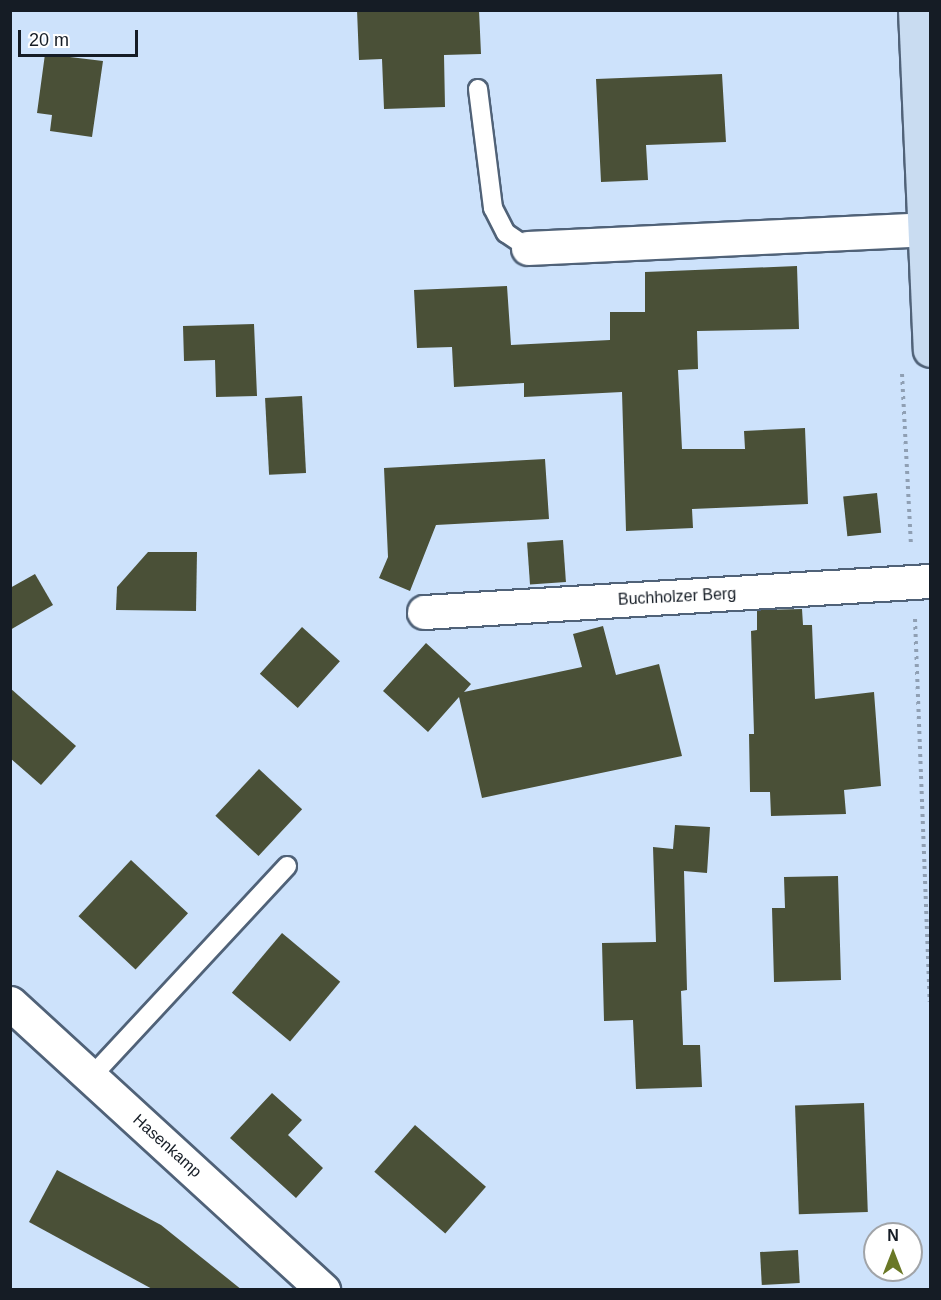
<!DOCTYPE html>
<html>
<head>
<meta charset="utf-8">
<style>
  body { margin:0 }
  #map { position:relative; width:941px; height:1300px; overflow:hidden; background:#cde2fb; font-family:Arial,sans-serif }
  div>[style] { position:absolute }
  [style*='--x'] { left:calc(var(--x)*1px); top:calc(var(--y)*1px); width:calc(var(--w)*1px); rotate:calc(var(--a)*1deg) }
  .building>* { inset:0; background:#4a5037; transform-origin:0 0 }
  .path>* { height:4px; margin-top:-2px; transform-origin:0; background:repeating-linear-gradient(90deg,#8f9fb3 0 3px,transparent 0 7.5px) }
  .roads { filter:drop-shadow(2px 0 #506278) drop-shadow(-2px 0 #506278) drop-shadow(0 2px #506278) drop-shadow(0 -2px #506278) }
  .lane>* { height:18px; margin:-9px; padding:0 9px; transform-origin:9px; border-radius:9px; background:#fff }
  .street>* { height:33px; margin:-16.5px; padding:0 16.5px; transform-origin:16.5px; border-radius:16.5px; background:#fff }
  .secondary>* { height:33px; margin:-16.5px; padding:0 16.5px; transform-origin:16.5px; border-radius:16.5px; background:#c9dcf1 }
  span { translate:-50% -50%; white-space:nowrap; text-align:center; line-height:1.15; -webkit-text-stroke:6px #fff; paint-order:stroke }
  .street-label { font-size:16px; color:#151c25 }
  .frame { position:absolute; inset:0; border:12px solid #151c25; pointer-events:none }
  .north { position:absolute; left:863px; top:1222px; width:60px; height:60px; box-sizing:border-box; background:#fff; border:2px solid #a1a4a8; border-radius:50%; rotate:0deg; font-size:16px; font-weight:700; line-height:24px; text-align:center; color:#151c25 }
  .north::after { content:''; display:block; margin:auto; width:21px; height:27px; background:#6a7826; clip-path:polygon(50% 0,100% 100%,50% 72%,0 100%) }
  .scale { position:absolute; left:18px; top:30px; width:120px; height:27px; box-sizing:border-box; border:3px solid #151c25; border-top:0; padding-left:8px; font-size:18px; line-height:21px; white-space:nowrap; color:#151c25; -webkit-text-stroke:4px #fff; paint-order:stroke }
</style>
</head>
<body>
<div id="map">
  <div class="building">
    <div style="clip-path:polygon(357px 10px,479px 10px,481px 54px,444px 55px,445px 107px,384px 109px,382px 59px,359px 60px)"></div>
    <div style="clip-path:polygon(45px 54px,103px 61px,92px 137px,50px 131px,52px 115px,37px 113px)"></div>
    <div style="clip-path:polygon(722px 74px,726px 142px,646px 145px,648px 180px,601px 182px,596px 79px)"></div>
    <div style="clip-path:polygon(797px 266px,799px 329px,697px 331px,698px 369px,678px 370px,682px 449px,745px 449px,744px 431px,805px 428px,808px 504px,692px 509px,693px 528px,626px 531px,622px 392px,524px 397px,524px 383px,454px 387px,452px 347px,417px 348px,414px 290px,507px 286px,511px 345px,610px 340px,610px 312px,645px 312px,645px 272px)"></div>
    <div style="clip-path:polygon(254px 324px,257px 396px,216px 397px,215px 360px,184px 361px,183px 326px)"></div>
    <div style="left:302px;top:396px;width:77px;height:37px;rotate:87deg"></div>
    <div style="clip-path:polygon(545px 459px,549px 519px,436px 525px,410px 591px,379px 578px,388px 557px,384px 468px)"></div>
    <div style="left:877px;top:493px;width:40px;height:34px;rotate:84deg"></div>
    <div style="left:563px;top:540px;width:42px;height:36px;rotate:86deg"></div>
    <div style="clip-path:polygon(148px 552px,197px 552px,196px 611px,116px 610px,117px 587px)"></div>
    <div style="clip-path:polygon(35px 574px,53px 605px,10px 630px,10px 588px)"></div>
    <div style="clip-path:polygon(802px 609px,803px 625px,812px 625px,815px 699px,874px 692px,881px 786px,844px 790px,846px 814px,771px 816px,770px 792px,750px 792px,749px 734px,754px 734px,751px 631px,757px 630px,757px 610px)"></div>
    <div style="clip-path:polygon(603px 626px,616px 675px,659px 664px,682px 756px,482px 798px,459px 697px,428px 732px,383px 691px,426px 643px,471px 684px,464px 692px,582px 667px,573px 634px)"></div>
    <div style="left:302px;top:627px;width:51px;height:63px;rotate:42deg"></div>
    <div style="clip-path:polygon(10px 688px,76px 746px,41px 785px,10px 758px)"></div>
    <div style="left:259px;top:769px;width:59px;height:64px;rotate:43deg"></div>
    <div style="clip-path:polygon(675px 825px,710px 827px,707px 873px,684px 871px,687px 990px,681px 991px,683px 1045px,700px 1045px,702px 1087px,636px 1089px,633px 1020px,604px 1021px,602px 943px,656px 942px,653px 847px,673px 849px)"></div>
    <div style="left:131px;top:860px;width:78px;height:77px;rotate:43deg"></div>
    <div style="clip-path:polygon(838px 876px,841px 980px,774px 982px,772px 908px,785px 908px,784px 877px)"></div>
    <div style="left:282px;top:933px;width:76px;height:78px;rotate:40deg"></div>
    <div style="clip-path:polygon(272px 1093px,302px 1120px,288px 1135px,323px 1168px,296px 1198px,230px 1138px)"></div>
    <div style="left:864px;top:1103px;width:109px;height:69px;rotate:88deg"></div>
    <div style="left:415px;top:1125px;width:94px;height:62px;rotate:41deg"></div>
    <div style="clip-path:polygon(57px 1170px,161px 1225px,242px 1290px,154px 1290px,29px 1222px)"></div>
    <div style="left:798px;top:1250px;width:33px;height:38px;rotate:87deg"></div>
  </div>
  <div class="path">
    <div style="--x:902;--y:374;--w:172;--a:87"></div>
    <div style="--x:915;--y:619;--w:383;--a:87.8"></div>
  </div>
  <div class="roads">
    <div class="lane">
      <div style="--x:478;--y:89;--w:120;--a:82.8"></div>
      <div style="--x:493;--y:208;--w:28;--a:63"></div>
      <div style="--x:506;--y:233;--w:27;--a:34"></div>
      <div style="--x:91;--y:1077;--w:288;--a:-47.1"></div>
    </div>
    <div class="street">
      <div style="--x:528;--y:248;--w:397;--a:-2.7"></div>
      <div style="--x:424;--y:612;--w:507;--a:-3.51"></div>
      <div style="--x:10;--y:1003;--w:425;--a:42.5"></div>
    </div>
    <div class="secondary">
      <div style="--x:915;--y:10;--w:340;--a:87.5"></div>
    </div>
  </div>
  <div class="street-label">
    <span style="left:677px;top:597px;rotate:-3deg">Buchholzer Berg</span>
    <span style="left:167px;top:1146px;rotate:42deg">Hasenkamp</span>
  </div>
  <div class="frame"></div>
  <div class="north">N</div>
  <div class="scale">20 m</div>
</div>
</body>
</html>
